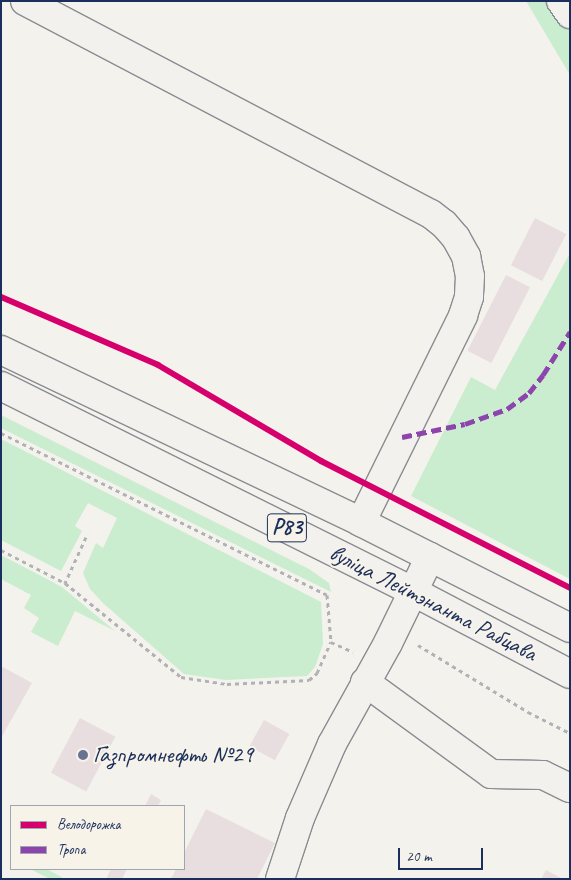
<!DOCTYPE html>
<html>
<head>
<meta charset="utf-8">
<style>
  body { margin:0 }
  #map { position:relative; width:571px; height:880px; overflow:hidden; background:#f4f2ec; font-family:Caveat,sans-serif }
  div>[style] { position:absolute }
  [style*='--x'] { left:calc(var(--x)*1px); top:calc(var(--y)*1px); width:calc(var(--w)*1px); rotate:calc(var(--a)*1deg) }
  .green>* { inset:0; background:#c9edce }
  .building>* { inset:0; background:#e8dddf; transform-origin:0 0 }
  .path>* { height:3px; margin-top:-1.5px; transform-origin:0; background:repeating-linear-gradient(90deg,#b1b2b5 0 4px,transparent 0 8px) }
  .roads { filter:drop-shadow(1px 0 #898c92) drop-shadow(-1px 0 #898c92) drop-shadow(0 1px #898c92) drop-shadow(0 -1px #898c92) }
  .minor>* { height:28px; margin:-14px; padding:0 14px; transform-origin:14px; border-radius:14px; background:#f2f1ed }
  .highway>* { height:28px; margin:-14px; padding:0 14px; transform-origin:14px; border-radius:14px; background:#f2f1ed }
  .quiet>* { height:5px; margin-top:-2.5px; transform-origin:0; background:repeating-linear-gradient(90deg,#8e44ad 0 10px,transparent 0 15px) }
  .cycleway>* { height:6px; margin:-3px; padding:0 3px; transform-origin:3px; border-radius:3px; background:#d6006c }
  .dots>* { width:14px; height:14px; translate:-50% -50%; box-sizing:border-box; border:2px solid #f7f3e8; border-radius:50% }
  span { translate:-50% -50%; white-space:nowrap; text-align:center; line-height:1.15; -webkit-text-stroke:4px #f7f3e8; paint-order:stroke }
  .shield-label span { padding:1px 4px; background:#f7f3e8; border:1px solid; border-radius:4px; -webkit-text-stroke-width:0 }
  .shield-label { font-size:22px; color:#1b2f5e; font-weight:700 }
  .street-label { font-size:24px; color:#1b2f5e }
  .poi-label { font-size:24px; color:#1b2f5e }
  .left { translate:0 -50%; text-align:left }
  .frame { position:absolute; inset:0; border:2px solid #1b2f5e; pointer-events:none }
  .legend { position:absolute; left:10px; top:805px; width:175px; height:65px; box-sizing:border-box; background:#f7f3e8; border:1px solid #9fa5b1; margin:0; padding:6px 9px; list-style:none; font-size:15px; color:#1b2f5e }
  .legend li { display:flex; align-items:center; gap:10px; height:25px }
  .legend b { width:25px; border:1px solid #9fa5b1 }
  .scale { position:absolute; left:398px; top:848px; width:85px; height:22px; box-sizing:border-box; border:2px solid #1b2f5e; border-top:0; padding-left:6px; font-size:15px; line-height:18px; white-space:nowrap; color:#1b2f5e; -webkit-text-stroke:4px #f7f3e8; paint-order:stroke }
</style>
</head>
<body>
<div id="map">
  <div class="green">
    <div style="clip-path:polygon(526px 1px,570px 1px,570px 75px)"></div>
    <div style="clip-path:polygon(570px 253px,570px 579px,411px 496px,471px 377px,495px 390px)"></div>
    <div style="clip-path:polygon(1px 415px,309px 569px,329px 583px,331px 592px,1px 428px)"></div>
    <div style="clip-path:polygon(1px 439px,321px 602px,323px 644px,315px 667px,307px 676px,226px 680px,184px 674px,104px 604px,90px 589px,83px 573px,96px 543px,103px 548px,117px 518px,88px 503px,75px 526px,82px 531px,61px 571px,1px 540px)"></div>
    <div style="clip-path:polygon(1px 555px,62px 587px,115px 631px,75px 611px,58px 646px,31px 632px,39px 618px,24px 608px,31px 595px,1px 579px)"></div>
    <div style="clip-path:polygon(30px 869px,47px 869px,65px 879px,50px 879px)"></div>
  </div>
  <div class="building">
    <div style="left:535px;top:218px;width:35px;height:53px;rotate:27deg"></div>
    <div style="left:506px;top:275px;width:27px;height:85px;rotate:27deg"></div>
    <div style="clip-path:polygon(1px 666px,32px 683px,1px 738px)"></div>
    <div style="left:80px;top:718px;width:40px;height:62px;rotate:28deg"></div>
    <div style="left:264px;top:720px;width:29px;height:30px;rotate:29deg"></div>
    <div style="clip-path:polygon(151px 794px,161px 800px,158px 806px,145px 806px)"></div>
    <div style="clip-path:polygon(206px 809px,275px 843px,257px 879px,168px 879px,172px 877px,176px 869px,184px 869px,184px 853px)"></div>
    <div style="clip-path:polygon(111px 869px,127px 869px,122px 879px,106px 879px)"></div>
    <div style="clip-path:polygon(546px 870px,563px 879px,541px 879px)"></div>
  </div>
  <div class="path">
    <div style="--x:1;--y:433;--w:364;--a:26.4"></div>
    <div style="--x:327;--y:595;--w:47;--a:85.1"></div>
    <div style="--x:331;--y:642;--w:24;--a:24"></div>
    <div style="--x:86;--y:537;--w:51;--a:114.5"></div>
    <div style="--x:65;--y:583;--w:149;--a:39"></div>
    <div style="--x:181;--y:677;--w:47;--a:8.7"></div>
    <div style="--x:227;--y:684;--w:82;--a:-2.8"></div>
    <div style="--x:309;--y:680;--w:11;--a:-41"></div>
    <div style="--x:317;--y:673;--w:34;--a:-66"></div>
    <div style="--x:1;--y:550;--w:72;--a:27.3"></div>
    <div style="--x:418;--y:645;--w:129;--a:31.3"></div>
    <div style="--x:528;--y:712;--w:47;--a:26.6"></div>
  </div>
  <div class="roads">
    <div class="minor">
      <div style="--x:25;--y:1;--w:458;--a:27.7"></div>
      <div style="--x:431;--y:214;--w:16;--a:38"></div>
      <div style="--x:444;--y:224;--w:18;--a:49"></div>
      <div style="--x:456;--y:238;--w:21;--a:61"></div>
      <div style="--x:466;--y:256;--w:20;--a:79"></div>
      <div style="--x:470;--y:276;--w:21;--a:93"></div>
      <div style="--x:469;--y:297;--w:20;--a:108"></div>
      <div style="--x:463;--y:316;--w:230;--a:116.3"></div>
      <div style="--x:561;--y:1;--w:16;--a:55"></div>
      <div style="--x:365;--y:682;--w:156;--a:36.1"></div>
      <div style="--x:491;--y:774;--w:52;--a:1.1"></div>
      <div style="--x:543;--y:775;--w:30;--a:26"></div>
      <div style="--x:280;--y:879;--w:64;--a:-71.8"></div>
      <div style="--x:300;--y:818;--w:81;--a:-66.6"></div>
      <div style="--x:332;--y:744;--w:115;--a:-61"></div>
      <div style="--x:388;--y:643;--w:96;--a:-64"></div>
    </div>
    <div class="highway">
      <div style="--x:1;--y:350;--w:399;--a:25.5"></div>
      <div style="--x:361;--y:522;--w:234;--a:26.9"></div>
      <div style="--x:1;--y:386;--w:459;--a:26.5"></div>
      <div style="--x:412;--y:591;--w:178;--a:27.7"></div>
    </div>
  </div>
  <div class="quiet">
    <div style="--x:402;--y:437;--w:64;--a:-11.7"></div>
    <div style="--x:465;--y:424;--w:45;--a:-19.7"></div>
    <div style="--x:507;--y:409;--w:27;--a:-36"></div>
    <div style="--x:529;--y:393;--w:23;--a:-52"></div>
    <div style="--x:543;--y:375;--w:51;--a:-57.9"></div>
  </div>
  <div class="cycleway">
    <div style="--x:1;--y:297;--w:171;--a:23.4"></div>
    <div style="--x:158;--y:365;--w:189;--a:30.5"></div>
    <div style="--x:321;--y:461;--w:280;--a:27"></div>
  </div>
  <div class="dots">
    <div style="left:83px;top:755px;background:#677390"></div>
  </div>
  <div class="shield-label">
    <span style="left:287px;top:528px">Р83</span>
  </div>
  <div class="street-label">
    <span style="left:433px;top:603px;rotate:27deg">вуліца Лейтэнанта Рабцава</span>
  </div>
  <div class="poi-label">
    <span class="left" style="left:93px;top:755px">Газпромнефть №29</span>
  </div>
  <div class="frame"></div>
  <ul class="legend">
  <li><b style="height:6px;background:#d6006c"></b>Велодорожка</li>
  <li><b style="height:6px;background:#8e44ad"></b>Тропа</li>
  </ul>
  <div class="scale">20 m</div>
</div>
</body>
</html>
